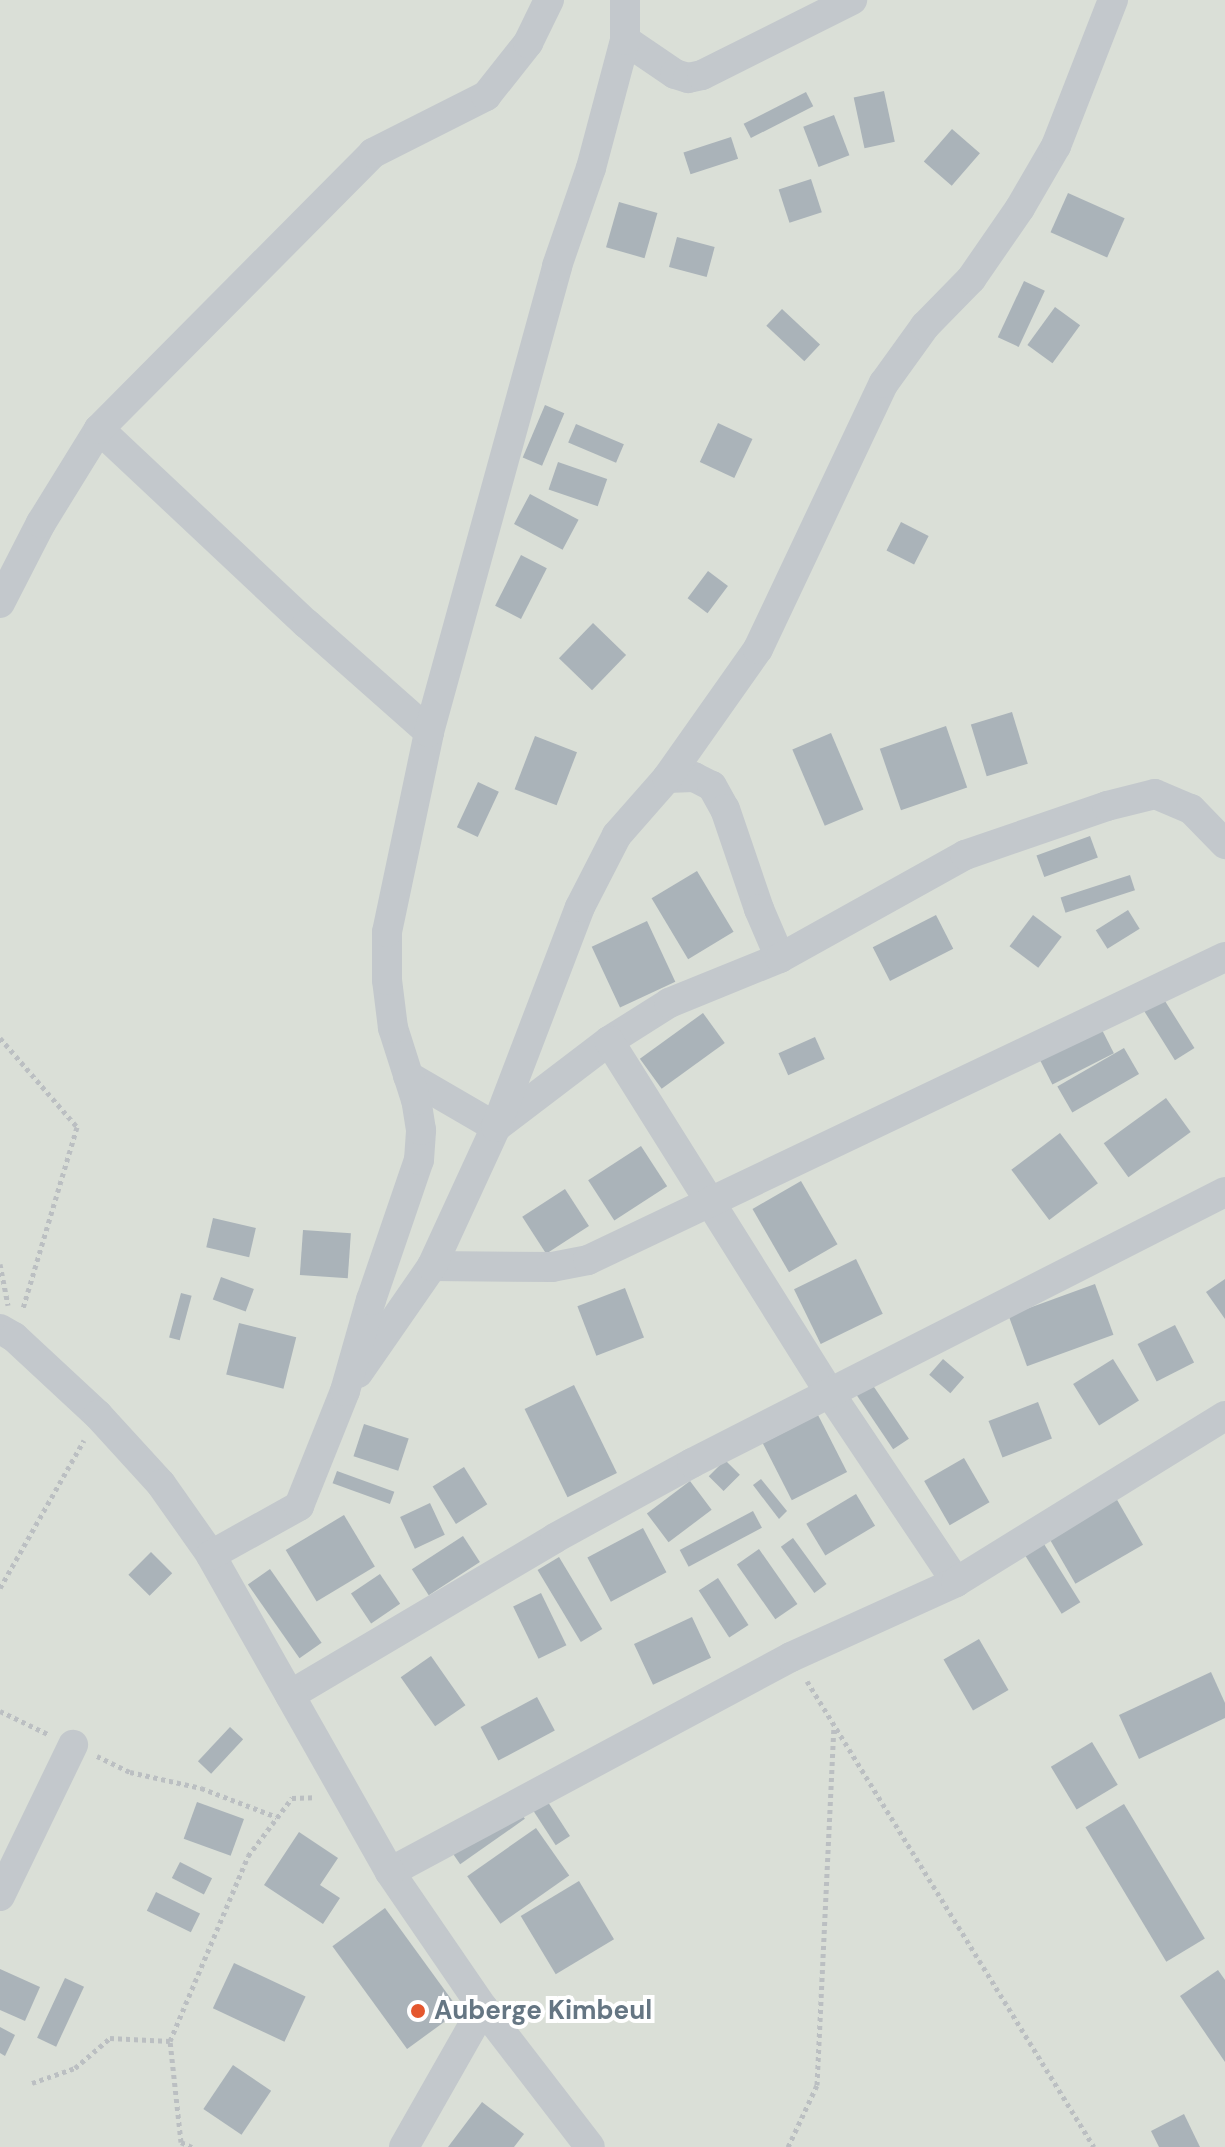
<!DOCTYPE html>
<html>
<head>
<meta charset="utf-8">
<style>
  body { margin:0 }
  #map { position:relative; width:1225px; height:2147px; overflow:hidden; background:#fafaf8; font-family:"DM Sans",sans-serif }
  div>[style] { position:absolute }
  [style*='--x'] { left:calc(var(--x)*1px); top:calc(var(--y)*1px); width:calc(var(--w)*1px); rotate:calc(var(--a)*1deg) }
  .green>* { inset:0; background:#dadfd7; transform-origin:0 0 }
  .building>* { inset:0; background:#aab3b9; transform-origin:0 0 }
  .path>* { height:5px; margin-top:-2.5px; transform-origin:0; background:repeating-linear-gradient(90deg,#bbbfc2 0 4px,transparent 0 8px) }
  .minor>* { height:30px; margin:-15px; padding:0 15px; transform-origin:15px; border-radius:15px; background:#c3c8cc }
  .dots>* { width:22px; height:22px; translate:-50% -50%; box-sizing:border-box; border:4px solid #fff; border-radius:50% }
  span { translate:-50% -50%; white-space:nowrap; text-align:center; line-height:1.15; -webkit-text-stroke:8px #fff; paint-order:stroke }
  .poi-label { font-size:26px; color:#657683; font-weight:700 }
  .left { translate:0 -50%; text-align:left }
</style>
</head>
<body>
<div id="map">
  <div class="green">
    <div style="left:0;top:0;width:1225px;height:2147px"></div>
  </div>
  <div class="building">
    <div style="left:884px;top:91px;width:52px;height:31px;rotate:78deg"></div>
    <div style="left:806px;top:92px;width:16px;height:70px;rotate:63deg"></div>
    <div style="left:834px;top:115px;width:43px;height:33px;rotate:69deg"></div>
    <div style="left:952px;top:129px;width:37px;height:43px;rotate:41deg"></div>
    <div style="left:731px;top:137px;width:23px;height:50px;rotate:72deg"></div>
    <div style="left:811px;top:179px;width:35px;height:34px;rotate:72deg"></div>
    <div style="left:1068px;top:193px;width:62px;height:43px;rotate:24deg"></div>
    <div style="left:619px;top:202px;width:40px;height:47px;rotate:16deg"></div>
    <div style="left:677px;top:237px;width:39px;height:31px;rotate:15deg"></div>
    <div style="left:1024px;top:281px;width:23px;height:62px;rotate:25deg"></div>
    <div style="left:1055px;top:307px;width:31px;height:47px;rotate:36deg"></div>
    <div style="left:782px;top:309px;width:52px;height:23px;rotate:43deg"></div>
    <div style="left:545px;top:405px;width:21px;height:57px;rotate:23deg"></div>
    <div style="left:718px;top:423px;width:38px;height:43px;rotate:25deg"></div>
    <div style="left:576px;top:424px;width:52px;height:20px;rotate:23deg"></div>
    <div style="left:558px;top:462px;width:52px;height:29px;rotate:19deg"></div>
    <div style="left:530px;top:494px;width:55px;height:34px;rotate:28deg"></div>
    <div style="left:901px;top:522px;width:31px;height:32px;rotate:27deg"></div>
    <div style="left:521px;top:555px;width:29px;height:57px;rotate:27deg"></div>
    <div style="left:708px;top:571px;width:25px;height:34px;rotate:37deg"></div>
    <div style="left:593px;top:623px;width:46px;height:49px;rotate:44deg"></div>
    <div style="left:1012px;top:712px;width:54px;height:43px;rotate:73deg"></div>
    <div style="left:946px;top:726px;width:65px;height:70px;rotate:71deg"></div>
    <div style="left:831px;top:733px;width:83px;height:42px;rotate:67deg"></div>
    <div style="left:535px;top:736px;width:45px;height:57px;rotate:21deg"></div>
    <div style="left:478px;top:782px;width:23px;height:50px;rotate:25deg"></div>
    <div style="left:1090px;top:836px;width:23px;height:57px;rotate:70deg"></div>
    <div style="left:697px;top:871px;width:71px;height:53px;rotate:59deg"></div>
    <div style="left:1130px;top:875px;width:16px;height:73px;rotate:72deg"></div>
    <div style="left:1128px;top:910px;width:22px;height:38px;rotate:58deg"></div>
    <div style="left:936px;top:915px;width:38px;height:71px;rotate:63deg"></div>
    <div style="left:1033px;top:915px;width:36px;height:39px;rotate:37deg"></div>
    <div style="left:647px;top:921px;width:67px;height:61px;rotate:65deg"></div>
    <div style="left:1160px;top:993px;width:65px;height:23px;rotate:58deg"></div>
    <div style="left:703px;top:1013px;width:37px;height:78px;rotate:54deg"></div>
    <div style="left:1098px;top:1022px;width:35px;height:69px;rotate:63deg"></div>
    <div style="left:815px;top:1037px;width:24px;height:40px;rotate:66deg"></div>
    <div style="left:1124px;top:1048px;width:30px;height:77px;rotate:60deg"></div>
    <div style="left:1166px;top:1098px;width:42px;height:77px;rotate:54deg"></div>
    <div style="left:1060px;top:1133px;width:63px;height:61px;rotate:53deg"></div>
    <div style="left:641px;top:1146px;width:48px;height:63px;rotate:57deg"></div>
    <div style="left:801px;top:1181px;width:73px;height:56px;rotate:60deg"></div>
    <div style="left:565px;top:1189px;width:44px;height:51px;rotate:57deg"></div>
    <div style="left:213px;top:1218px;width:44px;height:30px;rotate:13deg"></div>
    <div style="left:303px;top:1230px;width:48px;height:45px;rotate:4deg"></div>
    <div style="left:856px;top:1259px;width:61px;height:69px;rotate:64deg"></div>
    <div style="left:221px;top:1277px;width:35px;height:24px;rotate:20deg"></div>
    <div style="clip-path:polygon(1225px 1279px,1225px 1319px,1206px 1292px)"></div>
    <div style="left:1095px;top:1284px;width:54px;height:92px;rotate:70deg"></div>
    <div style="left:625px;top:1288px;width:53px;height:51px;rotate:69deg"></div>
    <div style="left:181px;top:1293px;width:11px;height:46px;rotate:15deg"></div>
    <div style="left:239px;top:1323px;width:59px;height:53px;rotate:14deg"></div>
    <div style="left:1175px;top:1325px;width:42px;height:42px;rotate:63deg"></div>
    <div style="left:943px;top:1359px;width:28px;height:21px;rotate:41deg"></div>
    <div style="left:1113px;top:1359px;width:49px;height:47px;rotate:58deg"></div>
    <div style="left:872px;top:1384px;width:66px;height:19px;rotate:56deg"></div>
    <div style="left:574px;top:1385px;width:98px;height:55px;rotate:64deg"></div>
    <div style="left:1038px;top:1402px;width:39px;height:53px;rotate:69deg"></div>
    <div style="left:818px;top:1415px;width:64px;height:62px;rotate:63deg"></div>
    <div style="left:364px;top:1424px;width:47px;height:34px;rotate:18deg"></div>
    <div style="left:964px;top:1458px;width:51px;height:46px;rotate:60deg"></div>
    <div style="left:725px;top:1460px;width:21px;height:23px;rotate:45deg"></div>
    <div style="left:464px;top:1467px;width:44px;height:37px;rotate:58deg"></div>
    <div style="left:337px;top:1471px;width:61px;height:13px;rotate:20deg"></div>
    <div style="clip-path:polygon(761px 1479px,787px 1511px,779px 1519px,753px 1485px)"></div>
    <div style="left:690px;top:1481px;width:36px;height:54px;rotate:53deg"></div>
    <div style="left:856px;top:1494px;width:37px;height:58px;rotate:59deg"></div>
    <div style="left:1116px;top:1498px;width:54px;height:78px;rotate:60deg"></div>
    <div style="left:430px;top:1503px;width:35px;height:33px;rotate:65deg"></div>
    <div style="left:753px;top:1511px;width:19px;height:83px;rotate:62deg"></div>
    <div style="left:344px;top:1515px;width:60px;height:68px;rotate:59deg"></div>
    <div style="left:643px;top:1528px;width:50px;height:63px;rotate:62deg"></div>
    <div style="left:463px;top:1536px;width:31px;height:61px;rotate:57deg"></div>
    <div style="left:1039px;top:1536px;width:78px;height:22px;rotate:58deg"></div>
    <div style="left:793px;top:1538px;width:57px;height:15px;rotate:54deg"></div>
    <div style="left:759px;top:1549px;width:67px;height:27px;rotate:55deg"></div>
    <div style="left:151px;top:1552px;width:30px;height:32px;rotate:45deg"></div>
    <div style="left:559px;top:1557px;width:84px;height:25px;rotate:59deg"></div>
    <div style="left:270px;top:1569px;width:90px;height:27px;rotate:55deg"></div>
    <div style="left:380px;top:1574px;width:36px;height:35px;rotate:56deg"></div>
    <div style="left:718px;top:1578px;width:56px;height:23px;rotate:57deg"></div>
    <div style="left:541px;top:1593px;width:58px;height:31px;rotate:64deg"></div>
    <div style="left:692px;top:1617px;width:45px;height:64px;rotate:65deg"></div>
    <div style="left:979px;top:1639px;width:59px;height:41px;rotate:60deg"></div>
    <div style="left:431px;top:1656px;width:60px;height:37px;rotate:55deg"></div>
    <div style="clip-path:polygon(1211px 1672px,1225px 1703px,1225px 1718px,1139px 1759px,1119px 1715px)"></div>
    <div style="left:537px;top:1697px;width:38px;height:64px;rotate:62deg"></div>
    <div style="left:230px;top:1727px;width:18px;height:47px;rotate:43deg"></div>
    <div style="left:1092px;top:1742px;width:50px;height:48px;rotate:59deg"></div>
    <div style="left:546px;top:1799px;width:44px;height:17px;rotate:57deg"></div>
    <div style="left:197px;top:1802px;width:50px;height:39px;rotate:20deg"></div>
    <div style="left:1124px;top:1804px;width:157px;height:45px;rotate:59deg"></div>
    <div style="left:518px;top:1809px;width:12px;height:79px;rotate:55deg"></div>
    <div style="left:536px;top:1828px;width:58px;height:84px;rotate:55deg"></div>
    <div style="clip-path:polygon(299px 1832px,338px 1858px,320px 1885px,340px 1898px,323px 1924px,264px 1885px)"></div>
    <div style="left:180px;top:1862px;width:36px;height:18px;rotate:27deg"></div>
    <div style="left:579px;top:1881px;width:68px;height:68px;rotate:59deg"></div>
    <div style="left:156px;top:1892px;width:49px;height:21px;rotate:26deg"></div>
    <div style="left:385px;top:1908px;width:127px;height:65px;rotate:54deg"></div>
    <div style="left:234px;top:1963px;width:79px;height:50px;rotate:25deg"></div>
    <div style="clip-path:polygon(0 1969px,40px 1987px,25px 2021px,0 2010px)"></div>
    <div style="clip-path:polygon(1218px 1970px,1225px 1980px,1225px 2062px,1180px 1996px)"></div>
    <div style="left:65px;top:1978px;width:21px;height:66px;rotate:25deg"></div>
    <div style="clip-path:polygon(0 2027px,15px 2035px,5px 2056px,0 2053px)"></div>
    <div style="left:233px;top:2065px;width:46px;height:53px;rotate:34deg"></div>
    <div style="clip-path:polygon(482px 2102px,524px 2134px,514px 2147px,448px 2147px)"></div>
    <div style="clip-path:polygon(1184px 2114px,1200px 2147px,1159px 2147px,1151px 2131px)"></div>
  </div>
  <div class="path">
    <div style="--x:0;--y:1038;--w:118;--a:49.1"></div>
    <div style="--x:77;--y:1127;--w:189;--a:106.6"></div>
    <div style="--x:0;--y:1264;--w:42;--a:79"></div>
    <div style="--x:0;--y:1588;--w:170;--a:-60.4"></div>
    <div style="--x:807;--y:1681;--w:547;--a:58.37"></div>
    <div style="--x:0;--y:1711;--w:53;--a:25.6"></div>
    <div style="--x:97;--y:1756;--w:37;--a:26"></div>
    <div style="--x:130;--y:1772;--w:73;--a:12.7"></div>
    <div style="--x:201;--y:1788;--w:81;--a:20.9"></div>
    <div style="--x:32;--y:2083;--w:46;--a:-19.2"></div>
    <div style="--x:75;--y:2068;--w:46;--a:-40.6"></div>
    <div style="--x:110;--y:2038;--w:60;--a:2.9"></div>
    <div style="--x:192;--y:2147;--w:12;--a:-156"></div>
    <div style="--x:181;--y:2142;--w:102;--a:-96.2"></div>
    <div style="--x:170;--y:2041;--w:201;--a:-67.1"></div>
    <div style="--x:248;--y:1856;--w:73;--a:-52.8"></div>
    <div style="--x:292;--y:1798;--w:23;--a:-2"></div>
    <div style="--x:788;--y:2147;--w:68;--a:-64.9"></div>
    <div style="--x:817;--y:2085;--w:358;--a:-87.3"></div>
  </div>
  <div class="minor">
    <div style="--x:625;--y:40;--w:60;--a:34.2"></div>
    <div style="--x:675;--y:74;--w:14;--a:17"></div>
    <div style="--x:688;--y:78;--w:14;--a:-12"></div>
    <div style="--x:702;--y:75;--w:168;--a:-26.6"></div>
    <div style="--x:99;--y:429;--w:285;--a:43.2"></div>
    <div style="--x:307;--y:624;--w:163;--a:41.5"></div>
    <div style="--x:0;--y:603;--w:90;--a:-62.9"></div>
    <div style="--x:41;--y:523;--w:110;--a:-58.3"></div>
    <div style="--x:99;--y:429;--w:389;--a:-45.2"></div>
    <div style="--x:373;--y:153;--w:127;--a:-26.8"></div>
    <div style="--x:486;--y:96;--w:68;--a:-51.6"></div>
    <div style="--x:528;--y:43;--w:48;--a:-64"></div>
    <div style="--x:667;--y:778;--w:27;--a:-2"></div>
    <div style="--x:694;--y:777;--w:20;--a:27"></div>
    <div style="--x:712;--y:786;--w:26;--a:61"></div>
    <div style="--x:725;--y:809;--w:106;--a:71.2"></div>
    <div style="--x:759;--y:909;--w:53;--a:66.8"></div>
    <div style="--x:609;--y:1041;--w:71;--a:-32.3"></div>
    <div style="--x:669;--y:1003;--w:120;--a:-22.1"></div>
    <div style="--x:780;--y:958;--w:212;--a:-29.1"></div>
    <div style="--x:965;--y:855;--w:150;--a:-19"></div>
    <div style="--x:1107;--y:806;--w:49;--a:-14"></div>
    <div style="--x:1155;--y:794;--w:39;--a:23"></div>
    <div style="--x:1191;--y:809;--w:49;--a:45.8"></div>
    <div style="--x:408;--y:1076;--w:102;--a:30.1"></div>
    <div style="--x:496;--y:1127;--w:142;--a:-37.3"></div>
    <div style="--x:609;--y:1041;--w:418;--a:57.9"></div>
    <div style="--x:831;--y:1395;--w:225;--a:56.2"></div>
    <div style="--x:432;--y:1266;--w:120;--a:0.5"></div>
    <div style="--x:552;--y:1267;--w:37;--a:-11"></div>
    <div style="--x:588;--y:1260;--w:705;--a:-25.44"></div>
    <div style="--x:0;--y:1329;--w:16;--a:30"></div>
    <div style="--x:14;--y:1337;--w:115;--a:42.9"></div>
    <div style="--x:98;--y:1415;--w:93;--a:47.6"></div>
    <div style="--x:161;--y:1484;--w:87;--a:54.8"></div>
    <div style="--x:358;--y:1373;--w:130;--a:-55.3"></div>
    <div style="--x:432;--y:1266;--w:153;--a:-65.3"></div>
    <div style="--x:496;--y:1127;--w:235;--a:-69.1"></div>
    <div style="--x:580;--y:907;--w:81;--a:-62.8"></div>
    <div style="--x:617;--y:835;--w:76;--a:-48.7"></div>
    <div style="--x:667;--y:778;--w:158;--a:-54.8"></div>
    <div style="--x:758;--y:649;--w:294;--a:-64.7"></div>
    <div style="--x:884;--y:383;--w:70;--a:-54.3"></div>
    <div style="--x:925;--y:326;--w:66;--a:-45.6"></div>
    <div style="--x:971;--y:279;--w:86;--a:-55.4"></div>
    <div style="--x:1020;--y:208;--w:72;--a:-59.9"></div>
    <div style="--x:1056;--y:146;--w:157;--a:-68.7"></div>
    <div style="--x:290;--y:1695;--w:308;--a:-30.6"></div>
    <div style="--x:555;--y:1538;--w:156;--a:-28.7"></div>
    <div style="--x:692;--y:1463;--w:598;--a:-26.95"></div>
    <div style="--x:390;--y:1872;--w:455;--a:-28.2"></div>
    <div style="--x:791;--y:1657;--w:181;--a:-24.4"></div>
    <div style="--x:956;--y:1582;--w:316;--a:-31.7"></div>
    <div style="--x:0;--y:1896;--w:168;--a:-64.2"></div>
    <div style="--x:483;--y:2008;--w:175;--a:52.4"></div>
    <div style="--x:404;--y:2147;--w:160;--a:-60.4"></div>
    <div style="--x:483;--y:2008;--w:165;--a:-124.4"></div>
    <div style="--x:390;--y:1872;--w:364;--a:-119.5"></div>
    <div style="--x:211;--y:1555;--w:101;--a:-29.1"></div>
    <div style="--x:299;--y:1506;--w:124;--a:-68.2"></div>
    <div style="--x:345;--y:1391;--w:95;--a:-74.1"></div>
    <div style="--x:371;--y:1300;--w:148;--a:-71.1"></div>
    <div style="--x:419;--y:1160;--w:30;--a:-86"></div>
    <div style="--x:421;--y:1130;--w:30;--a:-99"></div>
    <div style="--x:416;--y:1100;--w:76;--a:-107.7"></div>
    <div style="--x:393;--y:1028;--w:48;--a:-97.1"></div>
    <div style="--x:387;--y:980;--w:48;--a:-90"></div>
    <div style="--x:387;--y:932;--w:204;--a:-78.1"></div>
    <div style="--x:429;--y:732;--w:483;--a:-74.6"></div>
    <div style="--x:557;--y:266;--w:104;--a:-70.9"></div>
    <div style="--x:591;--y:168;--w:132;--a:-75.1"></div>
    <div style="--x:625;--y:40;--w:40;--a:-90"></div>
  </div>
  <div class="dots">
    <div style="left:418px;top:2011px;background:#e4572e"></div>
  </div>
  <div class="poi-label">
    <span class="left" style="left:434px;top:2011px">Auberge Kimbeul</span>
  </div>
</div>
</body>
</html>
